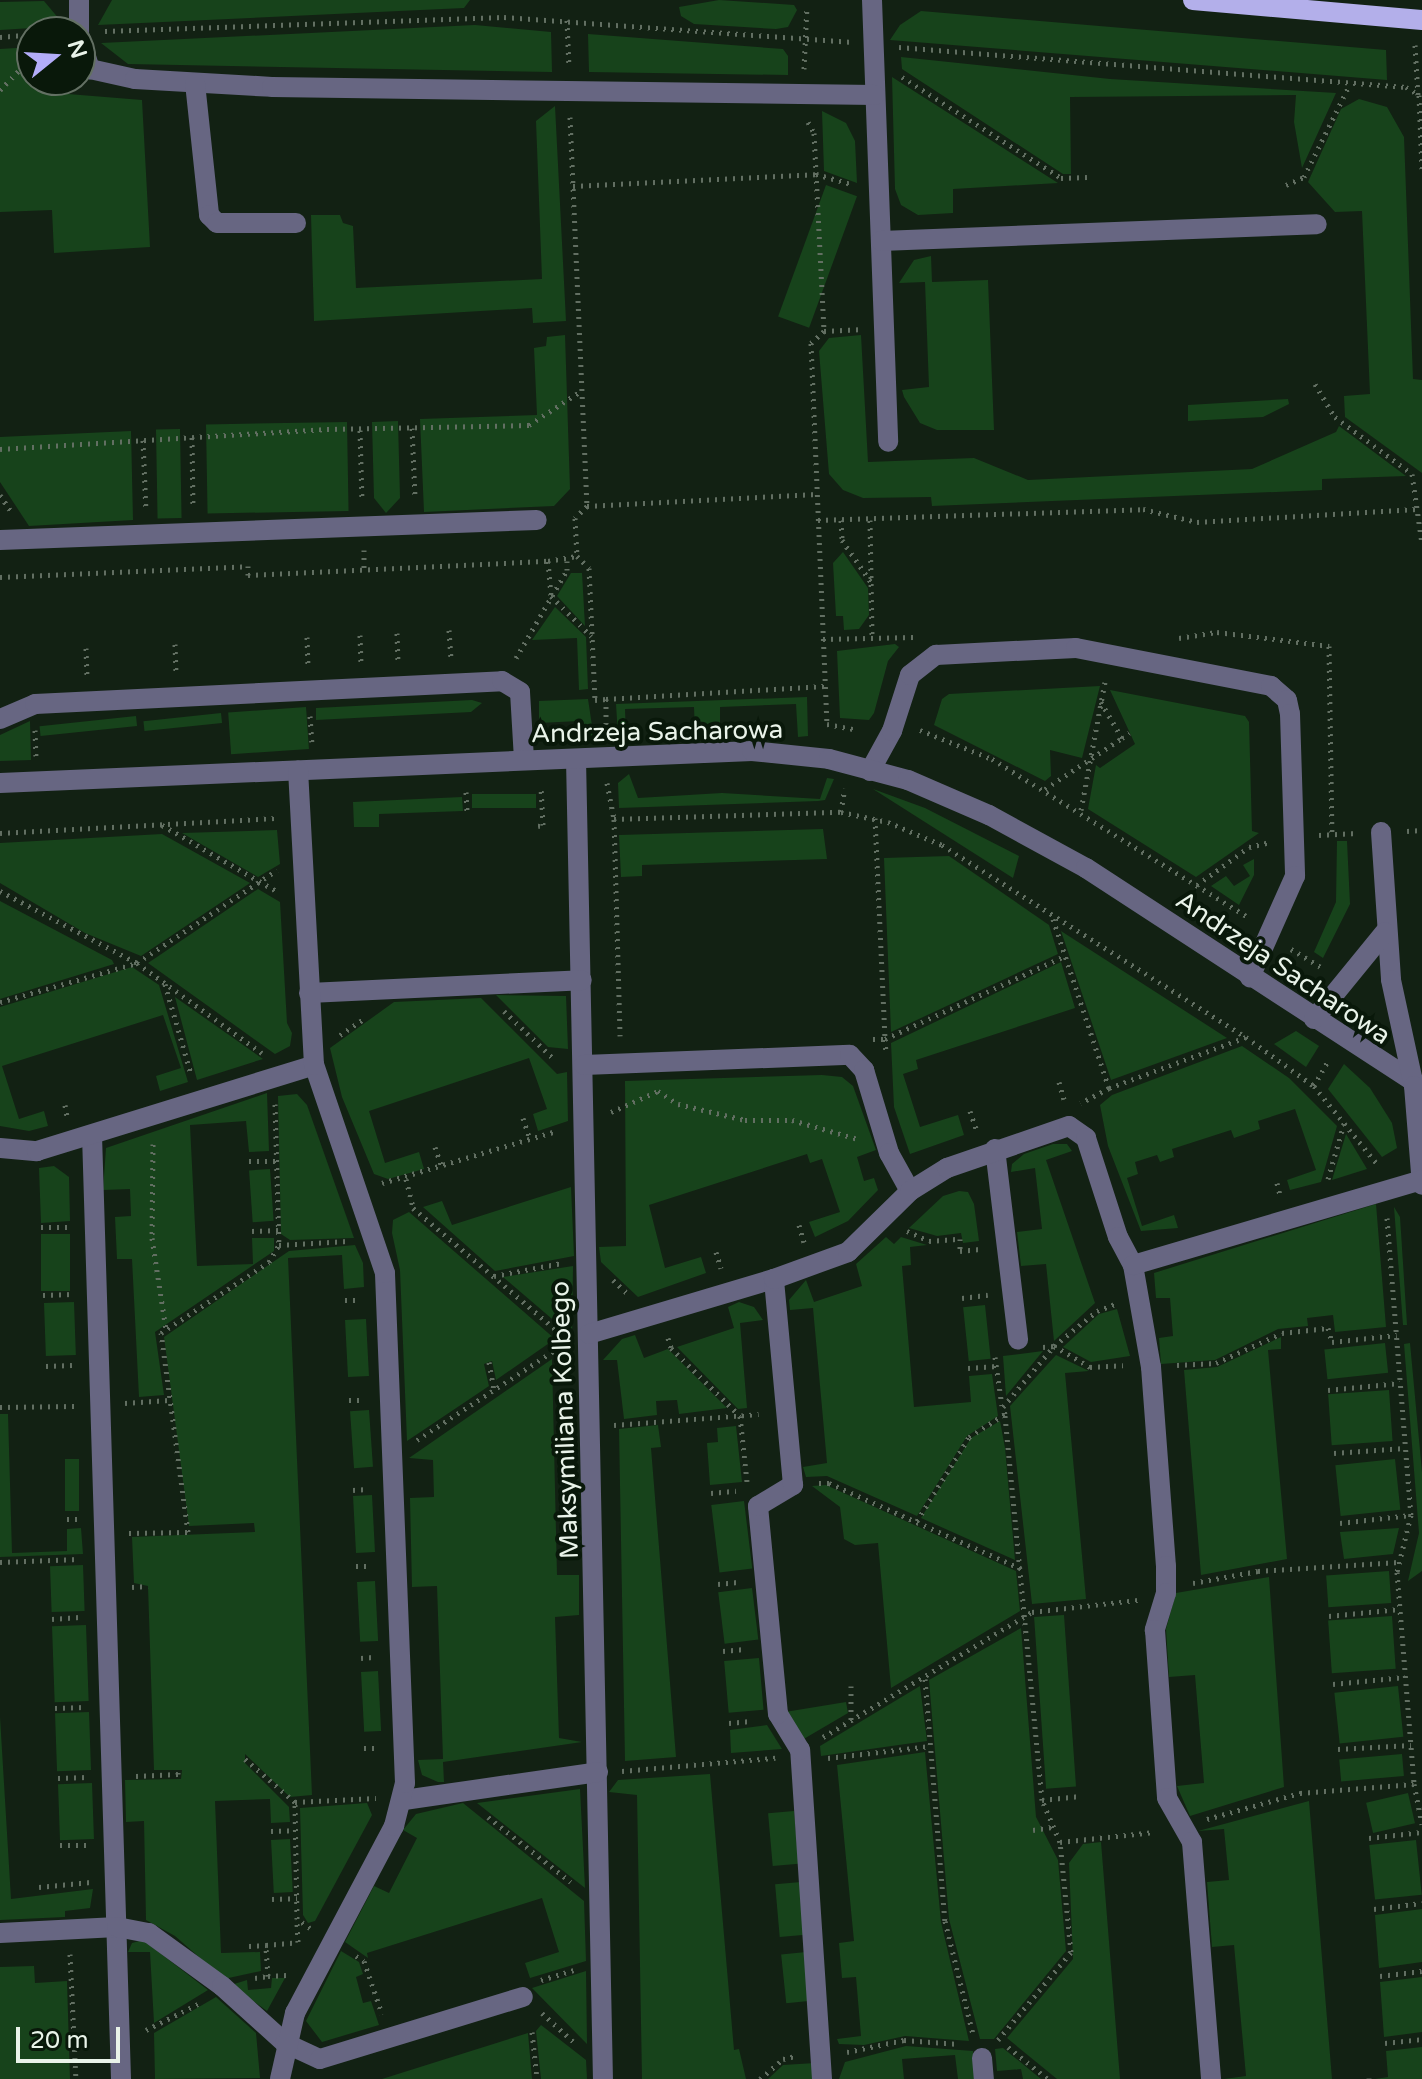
<!DOCTYPE html>
<html>
<head>
<meta charset="utf-8">
<style>
  body { margin:0 }
  #map { position:relative; width:1422px; height:2079px; overflow:hidden; background:#122113; font-family:"Varela Round",sans-serif }
  div>[style] { position:absolute }
  [style*='--x'] { left:calc(var(--x)*1px); top:calc(var(--y)*1px); width:calc(var(--w)*1px); rotate:calc(var(--a)*1deg) }
  .green>* { inset:0; background:#17431b; transform-origin:0 0 }
  .path>* { height:5px; margin-top:-2.5px; transform-origin:0; background:repeating-linear-gradient(90deg,#626f62 0 2px,transparent 0 8px) }
  .minor>* { height:20px; margin:-10px; padding:0 10px; transform-origin:10px; border-radius:10px; background:#676682 }
  .major>* { height:20px; margin:-10px; padding:0 10px; transform-origin:10px; border-radius:10px; background:#b3afea }
  span { translate:-50% -50%; white-space:nowrap; text-align:center; line-height:1.15; -webkit-text-stroke:8px #09180a; paint-order:stroke }
  .street-label { font-size:26px; color:#e9f3e9 }
  .north { position:absolute; left:16px; top:16px; width:80px; height:80px; box-sizing:border-box; background:#09180a; border:2px solid #637063; border-radius:50%; rotate:72deg; font-size:22px; font-weight:700; line-height:32px; text-align:center; color:#e9f3e9 }
  .north::after { content:''; display:block; margin:auto; width:28px; height:36px; background:#b3adf9; clip-path:polygon(50% 0,100% 100%,50% 72%,0 100%) }
  .scale { position:absolute; left:16px; top:2027px; width:104px; height:36px; box-sizing:border-box; border:4px solid #e9f3e9; border-top:0; padding-left:10px; font-size:24px; line-height:28px; white-space:nowrap; color:#e9f3e9; -webkit-text-stroke:6px #09180a; paint-order:stroke }
</style>
</head>
<body>
<div id="map">
  <div class="green">
    <div style="clip-path:polygon(112px 0,470px 0,464px 8px,98px 25px)"></div>
    <div style="clip-path:polygon(719px 0,794px 5px,797px 10px,788px 27px,776px 29px,694px 24px,681px 16px,679px 7px)"></div>
    <div style="clip-path:polygon(44px 1px,65px 26px,0 30px,0 2px)"></div>
    <div style="clip-path:polygon(921px 11px,1386px 50px,1387px 80px,890px 40px,900px 25px)"></div>
    <div style="clip-path:polygon(475px 25px,551px 32px,552px 72px,128px 64px,101px 43px)"></div>
    <div style="clip-path:polygon(588px 34px,783px 49px,788px 56px,788px 75px,589px 72px)"></div>
    <div style="clip-path:polygon(32px 47px,32px 80px,67px 80px,68px 94px,142px 100px,150px 247px,54px 253px,52px 210px,0 212px,0 49px)"></div>
    <div style="clip-path:polygon(901px 57px,1110px 79px,1336px 93px,1302px 168px,1294px 122px,1296px 95px,1070px 97px,1071px 174px,1063px 174px,902px 69px)"></div>
    <div style="clip-path:polygon(892px 77px,1058px 183px,953px 189px,953px 213px,918px 215px,901px 205px,895px 189px)"></div>
    <div style="clip-path:polygon(1359px 99px,1387px 107px,1404px 137px,1413px 379px,1422px 380px,1422px 473px,1345px 417px,1344px 396px,1370px 394px,1362px 211px,1335px 212px,1308px 182px,1341px 109px)"></div>
    <div style="clip-path:polygon(555px 106px,566px 321px,533px 323px,532px 308px,314px 321px,311px 215px,340px 215px,343px 223px,353px 226px,356px 288px,542px 279px,536px 121px)"></div>
    <div style="clip-path:polygon(822px 111px,846px 123px,855px 141px,857px 183px,824px 171px)"></div>
    <div style="left:826px;top:185px;width:33px;height:140px;rotate:20deg"></div>
    <div style="clip-path:polygon(931px 256px,932px 282px,988px 280px,994px 430px,937px 430px,920px 423px,904px 397px,902px 390px,929px 387px,925px 282px,899px 283px,914px 260px)"></div>
    <div style="clip-path:polygon(565px 335px,570px 489px,554px 506px,424px 512px,420px 419px,537px 415px,534px 348px,546px 346px,547px 337px)"></div>
    <div style="clip-path:polygon(861px 335px,868px 462px,974px 458px,1028px 480px,1252px 469px,1336px 432px,1339px 426px,1406px 476px,1322px 479px,1322px 490px,932px 506px,931px 497px,863px 498px,843px 490px,829px 474px,819px 351px,829px 338px)"></div>
    <div style="clip-path:polygon(1288px 399px,1289px 404px,1263px 417px,1188px 421px,1188px 405px)"></div>
    <div style="clip-path:polygon(398px 421px,400px 498px,386px 513px,374px 498px,372px 422px)"></div>
    <div style="left:347px;top:422px;width:89px;height:141px;rotate:89deg"></div>
    <div style="left:180px;top:429px;width:89px;height:24px;rotate:89deg"></div>
    <div style="clip-path:polygon(131px 431px,133px 520px,29px 526px,0 482px,0 437px)"></div>
    <div style="clip-path:polygon(843px 552px,868px 588px,869px 615px,859px 629px,844px 630px,843px 616px,836px 616px,833px 563px)"></div>
    <div style="clip-path:polygon(571px 573px,582px 573px,585px 626px,557px 596px)"></div>
    <div style="clip-path:polygon(555px 607px,586px 637px,588px 689px,579px 690px,577px 638px,532px 640px)"></div>
    <div style="clip-path:polygon(895px 644px,899px 647px,888px 661px,874px 713px,869px 720px,840px 718px,837px 651px)"></div>
    <div style="clip-path:polygon(1100px 686px,1082px 758px,1050px 750px,1051px 776px,1045px 781px,934px 725px,942px 699px,949px 694px)"></div>
    <div style="clip-path:polygon(1110px 690px,1245px 716px,1249px 722px,1252px 831px,1259px 833px,1196px 877px,1088px 809px,1096px 765px,1100px 768px,1135px 744px)"></div>
    <div style="clip-path:polygon(807px 697px,808px 736px,798px 737px,796px 704px,720px 707px,720px 733px,695px 733px,694px 707px,625px 709px,626px 736px,618px 736px,616px 704px)"></div>
    <div style="clip-path:polygon(588px 699px,594px 739px,580px 740px,579px 721px,539px 723px,539px 701px)"></div>
    <div style="clip-path:polygon(472px 700px,482px 703px,471px 712px,316px 720px,316px 708px)"></div>
    <div style="left:306px;top:707px;width:42px;height:78px;rotate:86deg"></div>
    <div style="left:221px;top:713px;width:10px;height:78px;rotate:84deg"></div>
    <div style="left:136px;top:716px;width:10px;height:97px;rotate:84deg"></div>
    <div style="clip-path:polygon(30px 721px,31px 760px,0 761px,0 735px)"></div>
    <div style="clip-path:polygon(629px 774px,638px 798px,722px 793px,820px 799px,827px 778px,834px 779px,825px 800px,818px 801px,619px 808px,618px 783px)"></div>
    <div style="clip-path:polygon(873px 789px,925px 808px,1019px 856px,1013px 878px)"></div>
    <div style="left:536px;top:794px;width:14px;height:64px;rotate:90deg"></div>
    <div style="clip-path:polygon(462px 797px,463px 811px,379px 814px,379px 827px,354px 827px,353px 802px)"></div>
    <div style="clip-path:polygon(823px 829px,827px 859px,642px 865px,642px 876px,621px 877px,619px 835px)"></div>
    <div style="clip-path:polygon(277px 830px,280px 864px,258px 877px,182px 833px)"></div>
    <div style="clip-path:polygon(162px 834px,250px 883px,141px 956px,85px 933px,0 883px,0 843px)"></div>
    <div style="clip-path:polygon(1337px 841px,1347px 841px,1350px 904px,1323px 958px,1314px 952px,1336px 902px)"></div>
    <div style="clip-path:polygon(949px 856px,1049px 925px,1058px 954px,891px 1032px,884px 858px)"></div>
    <div style="clip-path:polygon(1254px 859px,1254px 875px,1239px 905px,1211px 886px,1226px 876px,1234px 886px,1250px 876px,1243px 865px)"></div>
    <div style="clip-path:polygon(258px 889px,280px 902px,287px 1023px,292px 1033px,290px 1046px,275px 1054px,148px 963px)"></div>
    <div style="clip-path:polygon(0 901px,112px 960px,114px 964px,0 999px)"></div>
    <div style="clip-path:polygon(1061px 931px,1227px 1038px,1111px 1080px)"></div>
    <div style="clip-path:polygon(1061px 962px,1075px 1008px,916px 1060px,918px 1069px,903px 1074px,920px 1127px,958px 1115px,964px 1135px,910px 1154px,894px 1107px,891px 1043px)"></div>
    <div style="clip-path:polygon(132px 967px,159px 985px,188px 1082px,160px 1091px,156px 1076px,181px 1068px,163px 1015px,2px 1066px,19px 1119px,44px 1111px,48px 1126px,29px 1131px,0 1126px,0 1007px)"></div>
    <div style="clip-path:polygon(496px 995px,566px 996px,568px 1049px,548px 1047px)"></div>
    <div style="clip-path:polygon(175px 997px,263px 1059px,197px 1080px)"></div>
    <div style="clip-path:polygon(481px 998px,557px 1074px,567px 1072px,568px 1121px,538px 1131px,533px 1114px,547px 1109px,529px 1058px,369px 1111px,385px 1163px,419px 1152px,424px 1169px,388px 1179px,374px 1174px,342px 1097px,330px 1048px,394px 1002px)"></div>
    <div style="clip-path:polygon(1296px 1031px,1319px 1046px,1306px 1067px,1274px 1044px)"></div>
    <div style="clip-path:polygon(1242px 1046px,1289px 1078px,1337px 1126px,1321px 1182px,1290px 1190px,1287px 1180px,1316px 1170px,1295px 1109px,1258px 1121px,1260px 1129px,1234px 1138px,1231px 1130px,1172px 1149px,1174px 1157px,1160px 1162px,1157px 1155px,1135px 1162px,1138px 1174px,1127px 1178px,1142px 1226px,1174px 1215px,1178px 1228px,1141px 1231px,1108px 1146px,1100px 1105px,1112px 1095px)"></div>
    <div style="clip-path:polygon(1344px 1064px,1370px 1088px,1392px 1123px,1397px 1148px,1382px 1157px,1328px 1089px)"></div>
    <div style="clip-path:polygon(822px 1075px,842px 1077px,853px 1086px,876px 1150px,857px 1157px,864px 1181px,874px 1178px,878px 1190px,848px 1221px,815px 1237px,809px 1222px,840px 1212px,822px 1159px,810px 1163px,807px 1154px,649px 1205px,665px 1268px,701px 1257px,706px 1273px,638px 1297px,601px 1262px,599px 1247px,626px 1246px,625px 1081px)"></div>
    <div style="clip-path:polygon(267px 1093px,269px 1151px,249px 1152px,246px 1121px,190px 1125px,197px 1266px,253px 1264px,252px 1238px,274px 1238px,274px 1251px,155px 1332px,164px 1395px,139px 1397px,132px 1259px,117px 1259px,115px 1217px,131px 1216px,130px 1189px,103px 1190px,106px 1148px)"></div>
    <div style="clip-path:polygon(297px 1094px,307px 1105px,354px 1238px,290px 1240px,281px 1234px,278px 1096px)"></div>
    <div style="clip-path:polygon(1346px 1134px,1367px 1169px,1332px 1180px)"></div>
    <div style="clip-path:polygon(1053px 1144px,1067px 1144px,1072px 1151px,1046px 1160px,1095px 1303px,1054px 1341px,1046px 1264px,1021px 1266px,1017px 1232px,1042px 1229px,1035px 1168px,1011px 1172px,1012px 1164px,1024px 1154px)"></div>
    <div style="clip-path:polygon(54px 1166px,69px 1177px,70px 1221px,41px 1223px,39px 1168px)"></div>
    <div style="left:270px;top:1169px;width:52px;height:21px;rotate:86deg"></div>
    <div style="clip-path:polygon(571px 1187px,574px 1256px,495px 1271px,423px 1207px,442px 1201px,452px 1225px)"></div>
    <div style="clip-path:polygon(959px 1191px,968px 1192px,974px 1204px,979px 1241px,963px 1243px,961px 1233px,937px 1236px,909px 1228px,943px 1196px)"></div>
    <div style="clip-path:polygon(1376px 1204px,1386px 1327px,1335px 1332px,1333px 1315px,1307px 1318px,1308px 1326px,1278px 1329px,1215px 1360px,1161px 1364px,1159px 1338px,1173px 1336px,1170px 1298px,1156px 1298px,1154px 1273px)"></div>
    <div style="clip-path:polygon(1394px 1207px,1400px 1217px,1407px 1325px,1403px 1325px)"></div>
    <div style="clip-path:polygon(409px 1212px,555px 1339px,496px 1380px,492px 1361px,484px 1364px,489px 1386px,407px 1441px,400px 1270px,392px 1233px,393px 1220px)"></div>
    <div style="left:41px;top:1234px;width:29px;height:57px"></div>
    <div style="clip-path:polygon(886px 1237px,894px 1244px,901px 1237px,927px 1245px,910px 1247px,911px 1265px,902px 1266px,914px 1407px,971px 1402px,969px 1376px,992px 1374px,998px 1416px,967px 1436px,917px 1516px,827px 1476px,806px 1477px,803px 1467px,827px 1463px,813px 1308px,790px 1310px,789px 1300px,806px 1280px,814px 1302px,862px 1286px,856px 1264px)"></div>
    <div style="clip-path:polygon(355px 1245px,363px 1263px,364px 1287px,344px 1289px,342px 1255px,288px 1258px,312px 1795px,290px 1797px,245px 1754px,245px 1763px,289px 1807px,290px 1822px,271px 1823px,270px 1799px,215px 1801px,221px 1953px,260px 1952px,261px 1971px,224px 1979px,175px 1936px,146px 1920px,144px 1821px,126px 1822px,125px 1780px,181px 1779px,182px 1770px,154px 1770px,148px 1586px,134px 1583px,132px 1537px,255px 1532px,254px 1523px,189px 1526px,164px 1337px,289px 1251px)"></div>
    <div style="clip-path:polygon(573px 1266px,572px 1336px,503px 1277px)"></div>
    <div style="left:74px;top:1302px;width:53px;height:30px;rotate:88deg"></div>
    <div style="clip-path:polygon(739px 1302px,754px 1307px,763px 1320px,740px 1323px,747px 1408px,738px 1409px,677px 1347px,734px 1328px,728px 1307px)"></div>
    <div style="left:985px;top:1305px;width:54px;height:22px;rotate:84deg"></div>
    <div style="clip-path:polygon(1117px 1309px,1130px 1356px,1091px 1362px,1063px 1347px,1099px 1314px)"></div>
    <div style="left:366px;top:1319px;width:57px;height:21px;rotate:87deg"></div>
    <div style="clip-path:polygon(635px 1335px,644px 1358px,668px 1349px,727px 1408px,679px 1414px,677px 1400px,656px 1401px,657px 1415px,624px 1419px,617px 1360px,603px 1360px,622px 1339px)"></div>
    <div style="clip-path:polygon(1281px 1337px,1281px 1349px,1268px 1350px,1287px 1559px,1201px 1575px,1184px 1370px,1217px 1367px)"></div>
    <div style="left:1385px;top:1343px;width:30px;height:61px;rotate:84deg"></div>
    <div style="clip-path:polygon(1410px 1343px,1422px 1472px,1422px 1571px,1408px 1581px,1419px 1533px,1404px 1344px)"></div>
    <div style="clip-path:polygon(1043px 1351px,1006px 1396px,1003px 1356px)"></div>
    <div style="clip-path:polygon(1056px 1355px,1089px 1371px,1065px 1373px,1086px 1599px,1032px 1604px,1010px 1406px)"></div>
    <div style="clip-path:polygon(552px 1359px,557px 1575px,579px 1575px,579px 1615px,555px 1617px,559px 1738px,582px 1742px,443px 1762px,444px 1782px,438px 1782px,422px 1775px,418px 1760px,443px 1759px,437px 1586px,412px 1587px,410px 1498px,434px 1497px,433px 1460px,409px 1458px)"></div>
    <div style="left:1389px;top:1390px;width:51px;height:61px;rotate:86deg"></div>
    <div style="left:369px;top:1410px;width:57px;height:19px;rotate:86deg"></div>
    <div style="clip-path:polygon(0 1414px,8px 1414px,12px 1553px,67px 1551px,67px 1529px,81px 1528px,83px 1554px,0 1557px)"></div>
    <div style="clip-path:polygon(1000px 1421px,1005px 1448px,1015px 1560px,921px 1518px,971px 1438px)"></div>
    <div style="clip-path:polygon(658px 1425px,661px 1447px,651px 1448px,676px 1757px,625px 1761px,619px 1429px)"></div>
    <div style="clip-path:polygon(736px 1426px,742px 1482px,710px 1485px,707px 1443px,718px 1442px,717px 1428px)"></div>
    <div style="left:65px;top:1459px;width:14px;height:52px"></div>
    <div style="left:1395px;top:1459px;width:51px;height:60px;rotate:84deg"></div>
    <div style="clip-path:polygon(826px 1485px,1016px 1571px,1020px 1611px,891px 1688px,878px 1543px,855px 1545px,844px 1539px,840px 1507px,812px 1486px)"></div>
    <div style="left:372px;top:1495px;width:57px;height:19px;rotate:87deg"></div>
    <div style="left:744px;top:1501px;width:68px;height:33px;rotate:83deg"></div>
    <div style="clip-path:polygon(1399px 1528px,1393px 1554px,1344px 1559px,1340px 1532px)"></div>
    <div style="left:83px;top:1565px;width:46px;height:33px;rotate:88deg"></div>
    <div style="left:1389px;top:1571px;width:32px;height:63px;rotate:86deg"></div>
    <div style="clip-path:polygon(1269px 1577px,1284px 1787px,1190px 1816px,1177px 1786px,1204px 1783px,1195px 1675px,1169px 1677px,1166px 1629px,1176px 1593px)"></div>
    <div style="left:375px;top:1581px;width:60px;height:18px;rotate:87deg"></div>
    <div style="left:752px;top:1588px;width:52px;height:34px;rotate:83deg"></div>
    <div style="left:1064px;top:1615px;width:172px;height:30px;rotate:86deg"></div>
    <div style="left:1392px;top:1616px;width:53px;height:64px;rotate:86deg"></div>
    <div style="left:86px;top:1625px;width:76px;height:34px;rotate:88deg"></div>
    <div style="clip-path:polygon(1021px 1628px,1036px 1817px,1058px 1860px,1066px 1951px,994px 2039px,980px 2039px,949px 1919px,929px 1680px)"></div>
    <div style="left:759px;top:1658px;width:52px;height:35px;rotate:85deg"></div>
    <div style="left:378px;top:1671px;width:60px;height:17px;rotate:87deg"></div>
    <div style="clip-path:polygon(920px 1686px,927px 1741px,821px 1756px,820px 1746px)"></div>
    <div style="left:1398px;top:1686px;width:51px;height:64px;rotate:84deg"></div>
    <div style="clip-path:polygon(846px 1702px,848px 1713px,802px 1740px,785px 1712px)"></div>
    <div style="left:89px;top:1712px;width:58px;height:34px;rotate:88deg"></div>
    <div style="clip-path:polygon(0 1717px,11px 1899px,93px 1889px,90px 1908px,65px 1911px,65px 1917px,0 1920px)"></div>
    <div style="clip-path:polygon(767px 1725px,782px 1749px,731px 1753px,730px 1730px)"></div>
    <div style="clip-path:polygon(925px 1752px,941px 1922px,969px 2041px,905px 2036px,864px 2045px,839px 2044px,837px 2039px,861px 2036px,856px 1977px,842px 1978px,839px 1943px,854px 1941px,837px 1765px)"></div>
    <div style="left:1402px;top:1754px;width:22px;height:63px;rotate:85deg"></div>
    <div style="clip-path:polygon(710px 1774px,734px 2050px,739px 2049px,746px 2079px,642px 2079px,637px 1795px,609px 1792px,618px 1780px)"></div>
    <div style="left:92px;top:1783px;width:56px;height:34px;rotate:88deg"></div>
    <div style="clip-path:polygon(580px 1789px,585px 1888px,477px 1803px)"></div>
    <div style="left:1408px;top:1793px;width:31px;height:43px;rotate:77deg"></div>
    <div style="clip-path:polygon(1309px 1801px,1332px 2079px,1224px 2079px,1246px 2076px,1234px 1945px,1212px 1947px,1207px 1882px,1229px 1880px,1224px 1829px,1198px 1831px)"></div>
    <div style="clip-path:polygon(367px 1803px,372px 1815px,315px 1921px,308px 1923px,303px 1915px,300px 1808px)"></div>
    <div style="clip-path:polygon(463px 1803px,584px 1901px,586px 1961px,530px 1978px,525px 1963px,559px 1952px,542px 1898px,367px 1953px,368px 1958px,345px 1942px,374px 1886px,389px 1893px,417px 1838px,403px 1830px,416px 1814px)"></div>
    <div style="left:794px;top:1811px;width:53px;height:26px;rotate:85deg"></div>
    <div style="left:290px;top:1839px;width:53px;height:19px;rotate:87deg"></div>
    <div style="left:1416px;top:1840px;width:55px;height:47px;rotate:84deg"></div>
    <div style="clip-path:polygon(1101px 1842px,1120px 2079px,1057px 2079px,1007px 2038px,1073px 1959px,1069px 1863px,1083px 1844px)"></div>
    <div style="left:801px;top:1882px;width:53px;height:26px;rotate:85deg"></div>
    <div style="clip-path:polygon(1422px 1909px,1422px 1962px,1379px 1968px,1375px 1915px)"></div>
    <div style="clip-path:polygon(143px 1940px,208px 1990px,154px 2023px,150px 1952px,128px 1952px,132px 1943px)"></div>
    <div style="clip-path:polygon(341px 1951px,359px 1962px,363px 1974px,356px 1977px,363px 2003px,371px 2001px,379px 2025px,322px 2042px,306px 2021px)"></div>
    <div style="left:806px;top:1952px;width:49px;height:25px;rotate:84deg"></div>
    <div style="clip-path:polygon(34px 1966px,35px 1983px,67px 1981px,70px 2079px,0 2079px,0 1967px)"></div>
    <div style="clip-path:polygon(586px 1971px,587px 2044px,532px 1988px)"></div>
    <div style="clip-path:polygon(1422px 1977px,1422px 2032px,1384px 2037px,1380px 1982px)"></div>
    <div style="clip-path:polygon(272px 1978px,285px 1978px,267px 2011px,231px 1985px,247px 1980px,248px 1990px,271px 1988px)"></div>
    <div style="clip-path:polygon(216px 1997px,256px 2033px,260px 2078px,155px 2079px,154px 2033px)"></div>
    <div style="clip-path:polygon(541px 2025px,586px 2060px,587px 2079px,541px 2079px,536px 2031px)"></div>
    <div style="clip-path:polygon(528px 2033px,532px 2079px,382px 2079px)"></div>
    <div style="clip-path:polygon(906px 2046px,973px 2051px,975px 2079px,958px 2079px,955px 2055px,902px 2059px,904px 2079px,839px 2079px,845px 2062px)"></div>
    <div style="clip-path:polygon(1422px 2047px,1422px 2079px,1375px 2079px,1388px 2077px,1386px 2051px)"></div>
    <div style="clip-path:polygon(1003px 2048px,1041px 2079px,1023px 2079px,1021px 2069px,997px 2071px,995px 2049px)"></div>
    <div style="clip-path:polygon(815px 2063px,812px 2079px,768px 2079px,783px 2065px)"></div>
  </div>
  <div class="path">
    <div style="--x:567;--y:20;--w:47;--a:87.6"></div>
    <div style="--x:105;--y:31;--w:399;--a:-2"></div>
    <div style="--x:504;--y:17;--w:346;--a:4.1"></div>
    <div style="--x:0;--y:37;--w:32;--a:-5"></div>
    <div style="--x:1415;--y:45;--w:50;--a:86.6"></div>
    <div style="--x:899;--y:47;--w:509;--a:4.51"></div>
    <div style="--x:1406;--y:87;--w:15;--a:32"></div>
    <div style="--x:1419;--y:95;--w:74;--a:87.7"></div>
    <div style="--x:804;--y:69;--w:63;--a:-87.3"></div>
    <div style="--x:902;--y:77;--w:188;--a:32.4"></div>
    <div style="--x:1061;--y:178;--w:26;--a:-2"></div>
    <div style="--x:0;--y:90;--w:46;--a:-45.9"></div>
    <div style="--x:570;--y:117;--w:389;--a:87.5"></div>
    <div style="--x:587;--y:506;--w:17;--a:135"></div>
    <div style="--x:575;--y:518;--w:38;--a:87"></div>
    <div style="--x:577;--y:556;--w:17;--a:45"></div>
    <div style="--x:589;--y:568;--w:132;--a:87.4"></div>
    <div style="--x:595;--y:700;--w:11;--a:-5"></div>
    <div style="--x:606;--y:699;--w:34;--a:90"></div>
    <div style="--x:808;--y:122;--w:13;--a:61"></div>
    <div style="--x:814;--y:133;--w:198;--a:87.1"></div>
    <div style="--x:824;--y:331;--w:18;--a:137"></div>
    <div style="--x:811;--y:343;--w:381;--a:87.6"></div>
    <div style="--x:827;--y:724;--w:31;--a:11"></div>
    <div style="--x:1286;--y:185;--w:20;--a:-24"></div>
    <div style="--x:1304;--y:177;--w:99;--a:-63.7"></div>
    <div style="--x:573;--y:186;--w:243;--a:-2.8"></div>
    <div style="--x:816;--y:174;--w:36;--a:16"></div>
    <div style="--x:824;--y:331;--w:35;--a:-3"></div>
    <div style="--x:1315;--y:384;--w:39;--a:59"></div>
    <div style="--x:1335;--y:417;--w:96;--a:36.5"></div>
    <div style="--x:1412;--y:474;--w:70;--a:81.8"></div>
    <div style="--x:412;--y:428;--w:70;--a:87.5"></div>
    <div style="--x:360;--y:430;--w:70;--a:88.4"></div>
    <div style="--x:192;--y:437;--w:70;--a:89.2"></div>
    <div style="--x:143;--y:440;--w:71;--a:87.6"></div>
    <div style="--x:0;--y:449;--w:328;--a:-3.5"></div>
    <div style="--x:327;--y:429;--w:202;--a:-1.1"></div>
    <div style="--x:529;--y:425;--w:62;--a:-33.2"></div>
    <div style="--x:0;--y:495;--w:23;--a:56"></div>
    <div style="--x:587;--y:506;--w:230;--a:-3"></div>
    <div style="--x:818;--y:520;--w:325;--a:-1.9"></div>
    <div style="--x:1143;--y:509;--w:56;--a:13.5"></div>
    <div style="--x:1197;--y:522;--w:220;--a:-3.4"></div>
    <div style="--x:841;--y:520;--w:20;--a:87"></div>
    <div style="--x:842;--y:540;--w:51;--a:55.4"></div>
    <div style="--x:870;--y:520;--w:117;--a:89"></div>
    <div style="--x:364;--y:550;--w:19;--a:90"></div>
    <div style="--x:548;--y:561;--w:29;--a:-10"></div>
    <div style="--x:0;--y:577;--w:248;--a:-2.5"></div>
    <div style="--x:248;--y:566;--w:9;--a:90"></div>
    <div style="--x:248;--y:575;--w:300;--a:-2.7"></div>
    <div style="--x:548;--y:561;--w:35;--a:85"></div>
    <div style="--x:551;--y:596;--w:57;--a:45"></div>
    <div style="--x:449;--y:630;--w:29;--a:86"></div>
    <div style="--x:397;--y:633;--w:29;--a:88"></div>
    <div style="--x:360;--y:635;--w:28;--a:88"></div>
    <div style="--x:307;--y:637;--w:29;--a:88"></div>
    <div style="--x:1179;--y:638;--w:38;--a:-9"></div>
    <div style="--x:1217;--y:632;--w:113;--a:7.1"></div>
    <div style="--x:1329;--y:646;--w:188;--a:89.1"></div>
    <div style="--x:823;--y:639;--w:91;--a:-1.3"></div>
    <div style="--x:175;--y:644;--w:28;--a:88"></div>
    <div style="--x:86;--y:648;--w:29;--a:88"></div>
    <div style="--x:516;--y:658;--w:102;--a:-59.9"></div>
    <div style="--x:567;--y:570;--w:9;--a:-90"></div>
    <div style="--x:606;--y:699;--w:219;--a:-3.4"></div>
    <div style="--x:310;--y:716;--w:26;--a:86"></div>
    <div style="--x:35;--y:730;--w:26;--a:88"></div>
    <div style="--x:920;--y:730;--w:78;--a:21.9"></div>
    <div style="--x:992;--y:759;--w:301;--a:31.7"></div>
    <div style="--x:1122;--y:738;--w:9;--a:-36"></div>
    <div style="--x:607;--y:783;--w:37;--a:79"></div>
    <div style="--x:614;--y:819;--w:217;--a:88.4"></div>
    <div style="--x:1045;--y:789;--w:92;--a:-33.5"></div>
    <div style="--x:1122;--y:738;--w:42;--a:-120.3"></div>
    <div style="--x:466;--y:792;--w:19;--a:87"></div>
    <div style="--x:1081;--y:810;--w:130;--a:-79.4"></div>
    <div style="--x:841;--y:812;--w:24;--a:-81"></div>
    <div style="--x:875;--y:818;--w:221;--a:87.4"></div>
    <div style="--x:885;--y:1039;--w:198;--a:-24.8"></div>
    <div style="--x:614;--y:819;--w:227;--a:-1.8"></div>
    <div style="--x:841;--y:812;--w:48;--a:12"></div>
    <div style="--x:888;--y:822;--w:59;--a:23.1"></div>
    <div style="--x:942;--y:845;--w:360;--a:32.3"></div>
    <div style="--x:1246;--y:1037;--w:84;--a:35.8"></div>
    <div style="--x:1314;--y:1086;--w:102;--a:51"></div>
    <div style="--x:162;--y:825;--w:134;--a:30"></div>
    <div style="--x:538;--y:826;--w:5;--a:-11"></div>
    <div style="--x:543;--y:825;--w:36;--a:-93"></div>
    <div style="--x:1407;--y:831;--w:15;--a:-4"></div>
    <div style="--x:0;--y:833;--w:275;--a:-3.1"></div>
    <div style="--x:1319;--y:835;--w:38;--a:-3"></div>
    <div style="--x:1197;--y:885;--w:64;--a:-36.2"></div>
    <div style="--x:1249;--y:847;--w:22;--a:-13"></div>
    <div style="--x:0;--y:891;--w:155;--a:27.7"></div>
    <div style="--x:137;--y:963;--w:154;--a:35.8"></div>
    <div style="--x:1053;--y:919;--w:178;--a:71.7"></div>
    <div style="--x:1109;--y:1088;--w:32;--a:152"></div>
    <div style="--x:1291;--y:949;--w:37;--a:31"></div>
    <div style="--x:165;--y:984;--w:94;--a:73.9"></div>
    <div style="--x:0;--y:1002;--w:142;--a:-15.9"></div>
    <div style="--x:137;--y:963;--w:168;--a:-33.6"></div>
    <div style="--x:504;--y:1011;--w:71;--a:43.9"></div>
    <div style="--x:340;--y:1035;--w:27;--a:-34"></div>
    <div style="--x:873;--y:1039;--w:12;--a:0"></div>
    <div style="--x:885;--y:1039;--w:14;--a:86"></div>
    <div style="--x:1059;--y:1082;--w:18;--a:74"></div>
    <div style="--x:1314;--y:1086;--w:31;--a:-61"></div>
    <div style="--x:1109;--y:1088;--w:146;--a:-20.4"></div>
    <div style="--x:275;--y:1104;--w:141;--a:88.4"></div>
    <div style="--x:279;--y:1245;--w:69;--a:-3.3"></div>
    <div style="--x:65;--y:1105;--w:11;--a:80"></div>
    <div style="--x:970;--y:1111;--w:21;--a:71"></div>
    <div style="--x:611;--y:1112;--w:51;--a:-24.1"></div>
    <div style="--x:658;--y:1091;--w:24;--a:33"></div>
    <div style="--x:678;--y:1104;--w:69;--a:13.4"></div>
    <div style="--x:745;--y:1120;--w:47;--a:0"></div>
    <div style="--x:792;--y:1120;--w:69;--a:16.1"></div>
    <div style="--x:523;--y:1118;--w:22;--a:72"></div>
    <div style="--x:153;--y:1144;--w:94;--a:90.6"></div>
    <div style="--x:152;--y:1238;--w:93;--a:81.3"></div>
    <div style="--x:435;--y:1147;--w:21;--a:71"></div>
    <div style="--x:249;--y:1161;--w:27;--a:0"></div>
    <div style="--x:406;--y:1179;--w:30;--a:76"></div>
    <div style="--x:413;--y:1208;--w:196;--a:40.4"></div>
    <div style="--x:1328;--y:1179;--w:61;--a:-73.9"></div>
    <div style="--x:382;--y:1183;--w:182;--a:-16.6"></div>
    <div style="--x:1277;--y:1183;--w:12;--a:76"></div>
    <div style="--x:1387;--y:1218;--w:298;--a:85.4"></div>
    <div style="--x:1411;--y:1515;--w:59;--a:103.8"></div>
    <div style="--x:1397;--y:1572;--w:213;--a:85.4"></div>
    <div style="--x:1414;--y:1784;--w:41;--a:78.7"></div>
    <div style="--x:799;--y:1225;--w:18;--a:74"></div>
    <div style="--x:41;--y:1227;--w:29;--a:0"></div>
    <div style="--x:252;--y:1231;--w:27;--a:-2"></div>
    <div style="--x:907;--y:1231;--w:24;--a:24"></div>
    <div style="--x:929;--y:1241;--w:31;--a:-4"></div>
    <div style="--x:960;--y:1239;--w:12;--a:90"></div>
    <div style="--x:960;--y:1251;--w:20;--a:-6"></div>
    <div style="--x:716;--y:1252;--w:17;--a:73"></div>
    <div style="--x:494;--y:1276;--w:69;--a:-10.8"></div>
    <div style="--x:613;--y:1280;--w:22;--a:43"></div>
    <div style="--x:43;--y:1295;--w:30;--a:-2"></div>
    <div style="--x:962;--y:1298;--w:26;--a:-7"></div>
    <div style="--x:345;--y:1300;--w:15;--a:0"></div>
    <div style="--x:668;--y:1338;--w:10;--a:73"></div>
    <div style="--x:671;--y:1348;--w:97;--a:44.6"></div>
    <div style="--x:740;--y:1416;--w:66;--a:83.9"></div>
    <div style="--x:1043;--y:1347;--w:11;--a:-5"></div>
    <div style="--x:1054;--y:1346;--w:42;--a:30.3"></div>
    <div style="--x:1090;--y:1367;--w:33;--a:-3"></div>
    <div style="--x:995;--y:1357;--w:49;--a:81.9"></div>
    <div style="--x:489;--y:1362;--w:28;--a:80"></div>
    <div style="--x:1177;--y:1365;--w:39;--a:-3"></div>
    <div style="--x:1216;--y:1363;--w:72;--a:-24.4"></div>
    <div style="--x:1282;--y:1333;--w:46;--a:-6.2"></div>
    <div style="--x:1328;--y:1328;--w:15;--a:74"></div>
    <div style="--x:1332;--y:1342;--w:65;--a:-6.1"></div>
    <div style="--x:46;--y:1366;--w:26;--a:-2"></div>
    <div style="--x:968;--y:1368;--w:29;--a:-4"></div>
    <div style="--x:1328;--y:1390;--w:72;--a:-5.6"></div>
    <div style="--x:349;--y:1400;--w:15;--a:0"></div>
    <div style="--x:125;--y:1403;--w:44;--a:-3.9"></div>
    <div style="--x:0;--y:1407;--w:75;--a:-0.8"></div>
    <div style="--x:614;--y:1425;--w:145;--a:-4.3"></div>
    <div style="--x:417;--y:1440;--w:174;--a:-33.1"></div>
    <div style="--x:1334;--y:1453;--w:71;--a:-4"></div>
    <div style="--x:819;--y:1483;--w:10;--a:0"></div>
    <div style="--x:829;--y:1483;--w:211;--a:24"></div>
    <div style="--x:353;--y:1490;--w:14;--a:-4"></div>
    <div style="--x:711;--y:1493;--w:25;--a:-5"></div>
    <div style="--x:67;--y:1519;--w:12;--a:0"></div>
    <div style="--x:917;--y:1521;--w:99;--a:-58.2"></div>
    <div style="--x:969;--y:1437;--w:43;--a:-32.6"></div>
    <div style="--x:1005;--y:1414;--w:7;--a:-106"></div>
    <div style="--x:1003;--y:1407;--w:80;--a:-50.1"></div>
    <div style="--x:1054;--y:1346;--w:55;--a:-39.1"></div>
    <div style="--x:1097;--y:1311;--w:19;--a:-21"></div>
    <div style="--x:1340;--y:1523;--w:71;--a:-6.4"></div>
    <div style="--x:129;--y:1533;--w:59;--a:-1"></div>
    <div style="--x:188;--y:1532;--w:201;--a:-97.7"></div>
    <div style="--x:161;--y:1333;--w:129;--a:-33.3"></div>
    <div style="--x:269;--y:1262;--w:20;--a:-60"></div>
    <div style="--x:0;--y:1562;--w:79;--a:-2.2"></div>
    <div style="--x:356;--y:1566;--w:14;--a:0"></div>
    <div style="--x:1193;--y:1583;--w:66;--a:-10.5"></div>
    <div style="--x:1258;--y:1571;--w:141;--a:-3.7"></div>
    <div style="--x:718;--y:1584;--w:20;--a:-6"></div>
    <div style="--x:132;--y:1587;--w:16;--a:-4"></div>
    <div style="--x:1329;--y:1616;--w:71;--a:-5.6"></div>
    <div style="--x:52;--y:1619;--w:31;--a:-4"></div>
    <div style="--x:723;--y:1651;--w:22;--a:-5"></div>
    <div style="--x:361;--y:1658;--w:12;--a:-5"></div>
    <div style="--x:925;--y:1679;--w:243;--a:85.3"></div>
    <div style="--x:945;--y:1921;--w:116;--a:76.1"></div>
    <div style="--x:1333;--y:1684;--w:72;--a:-5.6"></div>
    <div style="--x:851;--y:1686;--w:35;--a:90"></div>
    <div style="--x:55;--y:1708;--w:30;--a:-2"></div>
    <div style="--x:729;--y:1723;--w:22;--a:-5"></div>
    <div style="--x:823;--y:1737;--w:244;--a:-30.9"></div>
    <div style="--x:1032;--y:1612;--w:107;--a:-6.5"></div>
    <div style="--x:364;--y:1748;--w:12;--a:0"></div>
    <div style="--x:1338;--y:1749;--w:73;--a:-3.1"></div>
    <div style="--x:828;--y:1758;--w:103;--a:-6.7"></div>
    <div style="--x:245;--y:1759;--w:66;--a:40.7"></div>
    <div style="--x:622;--y:1771;--w:154;--a:-4.9"></div>
    <div style="--x:136;--y:1776;--w:42;--a:-2.7"></div>
    <div style="--x:178;--y:1774;--w:5;--a:-90"></div>
    <div style="--x:58;--y:1778;--w:29;--a:-2"></div>
    <div style="--x:1042;--y:1800;--w:36;--a:-6"></div>
    <div style="--x:488;--y:1817;--w:105;--a:38.1"></div>
    <div style="--x:1207;--y:1819;--w:97;--a:-15.6"></div>
    <div style="--x:1300;--y:1793;--w:114;--a:-4.5"></div>
    <div style="--x:1033;--y:1830;--w:19;--a:-9"></div>
    <div style="--x:271;--y:1831;--w:24;--a:-2"></div>
    <div style="--x:1369;--y:1838;--w:53;--a:-6.5"></div>
    <div style="--x:1060;--y:1842;--w:95;--a:-6.1"></div>
    <div style="--x:60;--y:1845;--w:30;--a:0"></div>
    <div style="--x:39;--y:1887;--w:52;--a:-5.5"></div>
    <div style="--x:272;--y:1899;--w:25;--a:-2"></div>
    <div style="--x:1374;--y:1909;--w:48;--a:-7.1"></div>
    <div style="--x:310;--y:1928;--w:16;--a:-145"></div>
    <div style="--x:297;--y:1919;--w:117;--a:-91"></div>
    <div style="--x:295;--y:1802;--w:81;--a:-2.8"></div>
    <div style="--x:249;--y:1946;--w:17;--a:-3"></div>
    <div style="--x:70;--y:1954;--w:125;--a:87.3"></div>
    <div style="--x:356;--y:1956;--w:9;--a:32"></div>
    <div style="--x:364;--y:1961;--w:56;--a:71.2"></div>
    <div style="--x:268;--y:1976;--w:19;--a:-3"></div>
    <div style="--x:1380;--y:1976;--w:42;--a:-6.8"></div>
    <div style="--x:255;--y:1978;--w:13;--a:-9"></div>
    <div style="--x:268;--y:1976;--w:31;--a:-94"></div>
    <div style="--x:266;--y:1945;--w:32;--a:-5"></div>
    <div style="--x:298;--y:1942;--w:22;--a:-93"></div>
    <div style="--x:541;--y:1980;--w:34;--a:-17"></div>
    <div style="--x:542;--y:2013;--w:46;--a:42.4"></div>
    <div style="--x:146;--y:2030;--w:60;--a:-26.6"></div>
    <div style="--x:532;--y:2032;--w:47;--a:83.9"></div>
    <div style="--x:998;--y:2040;--w:114;--a:-50.3"></div>
    <div style="--x:1071;--y:1952;--w:111;--a:-95.7"></div>
    <div style="--x:1060;--y:1842;--w:46;--a:-113.2"></div>
    <div style="--x:1042;--y:1800;--w:388;--a:-95.5"></div>
    <div style="--x:1385;--y:2043;--w:37;--a:-6"></div>
    <div style="--x:1008;--y:2047;--w:51;--a:38.7"></div>
    <div style="--x:847;--y:2052;--w:58;--a:-11.9"></div>
    <div style="--x:904;--y:2040;--w:55;--a:4.2"></div>
    <div style="--x:1369;--y:2078;--w:1;--a:90"></div>
    <div style="--x:760;--y:2079;--w:30;--a:-41"></div>
    <div style="--x:783;--y:2059;--w:12;--a:-14"></div>
  </div>
  <div class="minor">
    <div style="--x:872;--y:0;--w:442;--a:87.9"></div>
    <div style="--x:79;--y:32;--w:32;--a:-90"></div>
    <div style="--x:80;--y:37;--w:34;--a:73"></div>
    <div style="--x:90;--y:69;--w:46;--a:12.5"></div>
    <div style="--x:135;--y:79;--w:137;--a:3.3"></div>
    <div style="--x:272;--y:87;--w:603;--a:0.76"></div>
    <div style="--x:195;--y:83;--w:133;--a:83.9"></div>
    <div style="--x:209;--y:215;--w:11;--a:45"></div>
    <div style="--x:217;--y:223;--w:79;--a:0"></div>
    <div style="--x:881;--y:241;--w:436;--a:-2.2"></div>
    <div style="--x:0;--y:540;--w:537;--a:-2.13"></div>
    <div style="--x:0;--y:719;--w:38;--a:-23"></div>
    <div style="--x:35;--y:704;--w:468;--a:-2.8"></div>
    <div style="--x:502;--y:681;--w:21;--a:31"></div>
    <div style="--x:520;--y:692;--w:68;--a:86.6"></div>
    <div style="--x:576;--y:759;--w:1320;--a:88.83"></div>
    <div style="--x:870;--y:771;--w:46;--a:-61.2"></div>
    <div style="--x:892;--y:731;--w:59;--a:-72.2"></div>
    <div style="--x:910;--y:675;--w:33;--a:-38"></div>
    <div style="--x:936;--y:655;--w:140;--a:-2.9"></div>
    <div style="--x:1076;--y:648;--w:199;--a:11"></div>
    <div style="--x:1271;--y:686;--w:21;--a:41"></div>
    <div style="--x:1287;--y:700;--w:14;--a:78"></div>
    <div style="--x:1290;--y:714;--w:162;--a:88.2"></div>
    <div style="--x:1295;--y:876;--w:111;--a:114"></div>
    <div style="--x:0;--y:783;--w:753;--a:-2.44"></div>
    <div style="--x:752;--y:751;--w:77;--a:5.9"></div>
    <div style="--x:829;--y:759;--w:82;--a:14.9"></div>
    <div style="--x:908;--y:780;--w:88;--a:23.4"></div>
    <div style="--x:989;--y:815;--w:111;--a:28.7"></div>
    <div style="--x:1086;--y:868;--w:401;--a:33.1"></div>
    <div style="--x:1381;--y:832;--w:148;--a:86.1"></div>
    <div style="--x:1391;--y:980;--w:108;--a:77.8"></div>
    <div style="--x:1414;--y:1086;--w:99;--a:85.4"></div>
    <div style="--x:309;--y:993;--w:273;--a:-2.7"></div>
    <div style="--x:1314;--y:1019;--w:112;--a:-50.8"></div>
    <div style="--x:584;--y:1065;--w:266;--a:-2.2"></div>
    <div style="--x:850;--y:1055;--w:21;--a:47"></div>
    <div style="--x:864;--y:1070;--w:87;--a:73.2"></div>
    <div style="--x:889;--y:1153;--w:43;--a:61.1"></div>
    <div style="--x:92;--y:1135;--w:944;--a:88.24"></div>
    <div style="--x:0;--y:1148;--w:37;--a:5"></div>
    <div style="--x:37;--y:1151;--w:290;--a:-17.2"></div>
    <div style="--x:995;--y:1149;--w:192;--a:83.1"></div>
    <div style="--x:1133;--y:1265;--w:104;--a:80"></div>
    <div style="--x:1151;--y:1367;--w:200;--a:85.7"></div>
    <div style="--x:1166;--y:1566;--w:27;--a:90"></div>
    <div style="--x:1166;--y:1593;--w:39;--a:107"></div>
    <div style="--x:1155;--y:1630;--w:168;--a:85.9"></div>
    <div style="--x:1167;--y:1798;--w:51;--a:60.4"></div>
    <div style="--x:1192;--y:1842;--w:238;--a:85.4"></div>
    <div style="--x:589;--y:1334;--w:193;--a:-16.6"></div>
    <div style="--x:404;--y:1800;--w:196;--a:-8.2"></div>
    <div style="--x:0;--y:1933;--w:117;--a:-2.9"></div>
    <div style="--x:117;--y:1927;--w:33;--a:11"></div>
    <div style="--x:149;--y:1933;--w:90;--a:36"></div>
    <div style="--x:222;--y:1986;--w:85;--a:42.1"></div>
    <div style="--x:285;--y:2043;--w:38;--a:25"></div>
    <div style="--x:320;--y:2059;--w:212;--a:-17"></div>
    <div style="--x:982;--y:2058;--w:21;--a:85"></div>
    <div style="--x:280;--y:2079;--w:68;--a:-77.2"></div>
    <div style="--x:295;--y:2013;--w:212;--a:-62.1"></div>
    <div style="--x:394;--y:1826;--w:44;--a:-75.7"></div>
    <div style="--x:405;--y:1783;--w:510;--a:-92.25"></div>
    <div style="--x:385;--y:1273;--w:220;--a:-108.8"></div>
    <div style="--x:314;--y:1065;--w:295;--a:-93.1"></div>
    <div style="--x:822;--y:2079;--w:330;--a:-93.8"></div>
    <div style="--x:800;--y:1750;--w:42;--a:-121.4"></div>
    <div style="--x:778;--y:1714;--w:209;--a:-95.5"></div>
    <div style="--x:758;--y:1506;--w:41;--a:-31"></div>
    <div style="--x:793;--y:1485;--w:207;--a:-95.3"></div>
    <div style="--x:774;--y:1279;--w:79;--a:-20"></div>
    <div style="--x:848;--y:1252;--w:87;--a:-44.5"></div>
    <div style="--x:910;--y:1191;--w:44;--a:-31.9"></div>
    <div style="--x:947;--y:1168;--w:129;--a:-19"></div>
    <div style="--x:1069;--y:1126;--w:21;--a:35"></div>
    <div style="--x:1086;--y:1138;--w:104;--a:72.1"></div>
    <div style="--x:1118;--y:1237;--w:32;--a:62"></div>
    <div style="--x:1133;--y:1265;--w:301;--a:-16.4"></div>
  </div>
  <div class="major">
    <div style="--x:1193;--y:0;--w:230;--a:5"></div>
  </div>
  <div class="street-label">
    <span style="left:657px;top:732px;rotate:-1deg">Andrzeja Sacharowa</span>
    <span style="left:1283px;top:968px;rotate:34deg">Andrzeja Sacharowa</span>
    <span style="left:565px;top:1420px;rotate:-92deg">Maksymiliana Kolbego</span>
  </div>
  <div class="north">N</div>
  <div class="scale">20 m</div>
</div>
</body>
</html>
